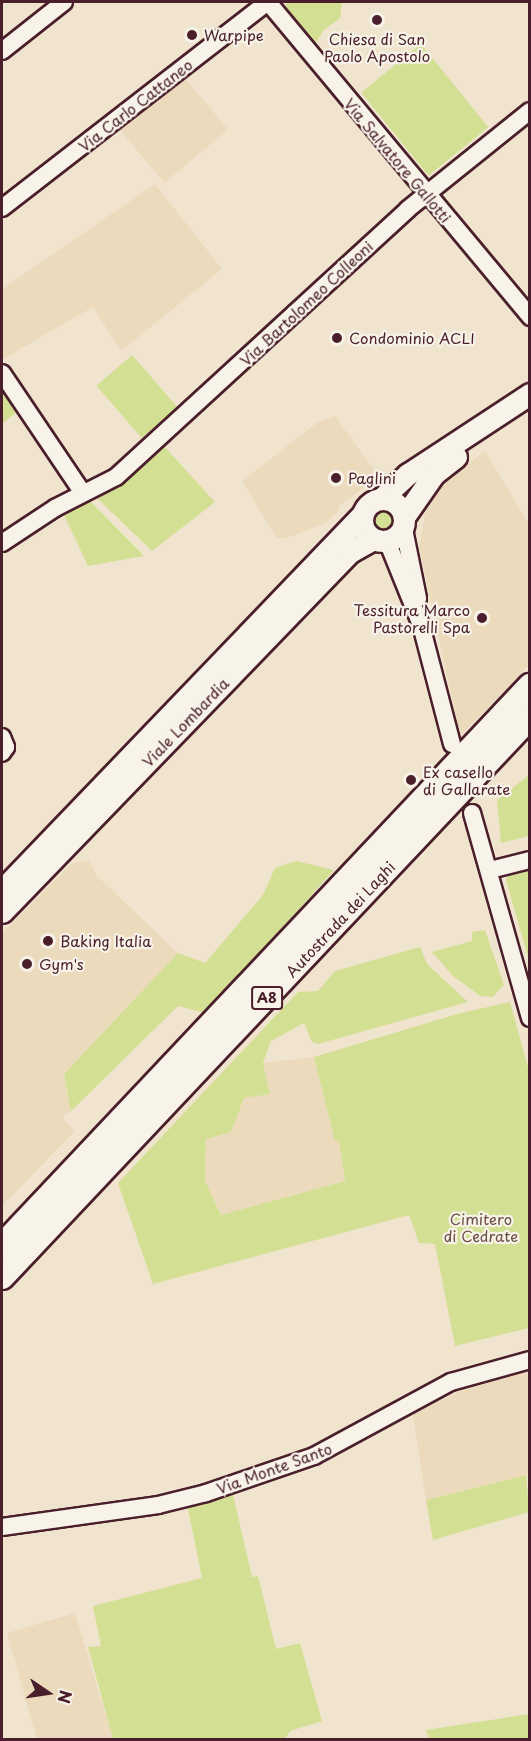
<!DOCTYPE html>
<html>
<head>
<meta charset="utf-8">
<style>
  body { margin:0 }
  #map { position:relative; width:531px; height:1741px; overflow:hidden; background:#f0e4cf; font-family:"Playpen Sans",sans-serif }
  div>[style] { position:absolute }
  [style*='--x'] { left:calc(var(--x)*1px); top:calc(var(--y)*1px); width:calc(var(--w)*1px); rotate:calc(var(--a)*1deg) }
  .built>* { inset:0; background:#ecdabd; transform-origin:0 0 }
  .green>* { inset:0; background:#d3e093; transform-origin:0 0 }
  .round { border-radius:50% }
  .roads { filter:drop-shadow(2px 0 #4a1f2b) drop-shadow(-2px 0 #4a1f2b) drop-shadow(0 2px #4a1f2b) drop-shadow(0 -2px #4a1f2b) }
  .minor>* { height:16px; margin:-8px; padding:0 8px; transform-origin:8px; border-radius:8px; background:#f7f3e8 }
  .major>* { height:21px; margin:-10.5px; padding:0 10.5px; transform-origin:10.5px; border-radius:10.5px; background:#f7f3e8 }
  .major>.ring { margin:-10.5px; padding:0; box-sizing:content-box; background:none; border:21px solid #f7f3e8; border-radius:50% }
  .highway>* { height:24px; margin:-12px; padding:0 12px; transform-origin:12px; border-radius:12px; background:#f7f3e8 }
  .dots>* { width:16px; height:16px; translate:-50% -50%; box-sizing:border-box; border:3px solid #f7f3e8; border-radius:50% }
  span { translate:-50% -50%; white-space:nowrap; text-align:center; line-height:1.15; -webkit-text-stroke:4.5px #f7f3e8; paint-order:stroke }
  .shield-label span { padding:2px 4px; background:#f7f3e8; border:2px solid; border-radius:4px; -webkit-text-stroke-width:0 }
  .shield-label { font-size:14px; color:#4a1f2b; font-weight:700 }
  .poi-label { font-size:15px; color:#4a1f2b }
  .left { translate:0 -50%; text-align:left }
  .right { translate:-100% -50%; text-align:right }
  .street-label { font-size:15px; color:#4a1f2b }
  .park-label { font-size:15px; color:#6c4f45 }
  .frame { position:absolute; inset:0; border:3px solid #4a1f2b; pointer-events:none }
  .north { position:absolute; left:18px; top:1663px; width:60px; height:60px; -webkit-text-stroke:4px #f7f3e8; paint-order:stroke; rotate:103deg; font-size:16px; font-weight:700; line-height:24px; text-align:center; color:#4a1f2b }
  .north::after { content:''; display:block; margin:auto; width:21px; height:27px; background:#4a1f2b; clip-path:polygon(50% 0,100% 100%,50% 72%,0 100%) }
</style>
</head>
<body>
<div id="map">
  <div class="built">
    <div style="left:183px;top:76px;width:70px;height:83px;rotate:50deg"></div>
    <div style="clip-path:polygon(155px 184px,222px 269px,121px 351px,93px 307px,3px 359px,2px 289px)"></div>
    <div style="clip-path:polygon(335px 416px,379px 477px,340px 505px,338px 512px,325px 523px,287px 538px,277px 538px,242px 481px,318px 422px)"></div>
    <div style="clip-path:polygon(485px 451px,529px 524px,529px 665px,460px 736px,419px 547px,427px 505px,439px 488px)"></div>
    <div style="clip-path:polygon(89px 860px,97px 876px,178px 953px,64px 1074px,71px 1111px,62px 1117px,75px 1131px,2px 1206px,2px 933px,72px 863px)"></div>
    <div style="clip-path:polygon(314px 1057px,335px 1140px,339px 1140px,345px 1181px,221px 1215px,205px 1181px,206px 1139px,231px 1132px,244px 1098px,270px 1094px,263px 1063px)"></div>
    <div style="clip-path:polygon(529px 1370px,530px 1470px,526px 1475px,426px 1500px,413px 1415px,458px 1392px)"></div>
    <div style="clip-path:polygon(75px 1613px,113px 1739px,37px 1739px,7px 1633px)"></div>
  </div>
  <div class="green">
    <div style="clip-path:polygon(286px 2px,342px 2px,340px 18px,323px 31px,314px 46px,287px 13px)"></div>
    <div style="left:421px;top:44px;width:107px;height:77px;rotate:51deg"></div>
    <div style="left:132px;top:355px;width:69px;height:47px;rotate:49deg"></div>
    <div style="clip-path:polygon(2px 386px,18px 411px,2px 424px)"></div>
    <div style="clip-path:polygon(162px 444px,215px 502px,152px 551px,96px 497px)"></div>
    <div style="clip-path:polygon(90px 501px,144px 556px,88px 566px,64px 515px)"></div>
    <div class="round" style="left:369px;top:507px;width:26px;height:26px"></div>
    <div style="clip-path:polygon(529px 775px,529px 836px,501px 843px,497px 800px)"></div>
    <div style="clip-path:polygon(296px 861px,334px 870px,205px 1013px,178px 1006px,71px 1111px,64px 1074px,178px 953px,205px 963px,263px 895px,275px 868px)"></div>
    <div style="clip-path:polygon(529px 869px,530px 869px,529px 960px,506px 880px,509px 874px)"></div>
    <div style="clip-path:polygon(485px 930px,504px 985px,493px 997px,480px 996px,453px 976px,432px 952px,472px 941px,472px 932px)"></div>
    <div style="clip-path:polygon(420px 947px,427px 964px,468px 1002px,318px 1044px,312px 1042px,304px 1023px,271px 1041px,263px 1063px,270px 1094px,244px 1098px,231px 1132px,206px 1139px,205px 1181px,221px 1215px,345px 1181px,339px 1141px,335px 1141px,314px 1057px,457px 1014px,510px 1002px,529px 1071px,529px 1328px,455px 1346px,435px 1244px,419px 1243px,409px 1215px,153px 1284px,118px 1183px,298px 992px,318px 991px,335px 971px)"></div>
    <div style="clip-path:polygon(526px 1475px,529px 1512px,433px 1540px,426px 1500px)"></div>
    <div style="clip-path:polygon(232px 1490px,252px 1577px,258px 1576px,276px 1649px,300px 1643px,322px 1721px,290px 1731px,285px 1739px,113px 1739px,88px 1647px,101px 1646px,93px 1606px,202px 1578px,187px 1504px)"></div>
    <div style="clip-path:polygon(529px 1714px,529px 1739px,429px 1739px,426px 1730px)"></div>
  </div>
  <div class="roads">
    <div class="minor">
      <div style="--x:268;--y:2;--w:410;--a:50.2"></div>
      <div style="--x:2;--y:51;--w:79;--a:-38.3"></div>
      <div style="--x:2;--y:208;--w:336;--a:-37.8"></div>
      <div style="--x:2;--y:373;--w:145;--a:56"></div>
      <div style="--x:403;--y:524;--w:76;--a:78.5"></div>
      <div style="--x:387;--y:541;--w:91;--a:68"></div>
      <div style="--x:421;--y:625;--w:123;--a:75.4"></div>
      <div style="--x:2;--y:543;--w:64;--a:-33.4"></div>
      <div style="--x:55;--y:508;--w:68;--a:-26.9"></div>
      <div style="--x:116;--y:477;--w:396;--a:-42.5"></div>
      <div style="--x:408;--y:209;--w:156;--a:-38.8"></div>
      <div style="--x:2;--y:737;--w:11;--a:68"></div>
      <div style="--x:6;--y:747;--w:7;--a:124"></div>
      <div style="--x:472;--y:813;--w:213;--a:74.2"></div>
      <div style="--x:490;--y:870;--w:41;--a:-14"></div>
      <div style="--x:2;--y:1527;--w:158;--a:-8"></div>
      <div style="--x:158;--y:1505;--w:49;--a:-14"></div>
      <div style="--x:206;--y:1493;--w:114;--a:-18.9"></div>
      <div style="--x:314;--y:1456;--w:156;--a:-28.4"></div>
      <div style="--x:451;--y:1382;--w:82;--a:-15.6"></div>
    </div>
    <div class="major">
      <div style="--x:381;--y:499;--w:37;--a:-43"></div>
      <div style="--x:408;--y:474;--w:146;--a:-33.3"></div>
      <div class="ring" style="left:362px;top:499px;width:21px;height:21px"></div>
      <div style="--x:404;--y:517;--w:52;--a:-55.1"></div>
      <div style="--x:434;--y:474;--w:28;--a:-38"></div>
      <div style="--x:2;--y:890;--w:520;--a:-46.17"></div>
      <div style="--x:2;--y:912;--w:501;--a:-45.97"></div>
      <div style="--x:350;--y:552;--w:26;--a:-29"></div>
    </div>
    <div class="highway">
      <div style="--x:2;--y:1246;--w:770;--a:-46.68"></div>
      <div style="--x:2;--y:1277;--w:770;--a:-46.68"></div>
    </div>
  </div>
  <div class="dots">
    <div style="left:377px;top:20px;background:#4a1f2b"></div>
    <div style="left:192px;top:35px;background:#4a1f2b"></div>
    <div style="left:337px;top:338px;background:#4a1f2b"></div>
    <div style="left:336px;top:478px;background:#4a1f2b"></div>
    <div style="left:482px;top:618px;background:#4a1f2b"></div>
    <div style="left:411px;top:780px;background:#4a1f2b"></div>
    <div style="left:48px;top:941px;background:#4a1f2b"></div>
    <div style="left:27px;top:964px;background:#4a1f2b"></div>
  </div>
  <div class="shield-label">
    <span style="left:267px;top:998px">A8</span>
  </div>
  <div class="poi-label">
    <span class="left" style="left:204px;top:35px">Warpipe</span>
    <span style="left:377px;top:47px">Chiesa di San<br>Paolo Apostolo</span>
    <span class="left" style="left:349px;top:338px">Condominio ACLI</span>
    <span class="left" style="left:348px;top:478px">Paglini</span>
    <span class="right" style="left:470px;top:618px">Tessitura Marco<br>Pastorelli Spa</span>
    <span class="left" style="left:423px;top:780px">Ex casello<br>di Gallarate</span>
    <span class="left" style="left:60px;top:941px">Baking Italia</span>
    <span class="left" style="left:39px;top:964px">Gym's</span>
  </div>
  <div class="street-label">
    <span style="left:135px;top:105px;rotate:-38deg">Via Carlo Cattaneo</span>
    <span style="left:398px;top:160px;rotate:50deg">Via Salvatore Gallotti</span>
    <span style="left:306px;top:303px;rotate:-43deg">Via Bartolomeo Colleoni</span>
    <span style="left:185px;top:722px;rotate:-46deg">Viale Lombardia</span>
    <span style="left:340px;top:919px;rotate:-47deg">Autostrada dei Laghi</span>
    <span style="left:274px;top:1468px;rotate:-20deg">Via Monte Santo</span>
  </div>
  <div class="park-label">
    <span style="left:481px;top:1227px">Cimitero<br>di Cedrate</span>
  </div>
  <div class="frame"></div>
  <div class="north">N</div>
</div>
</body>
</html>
